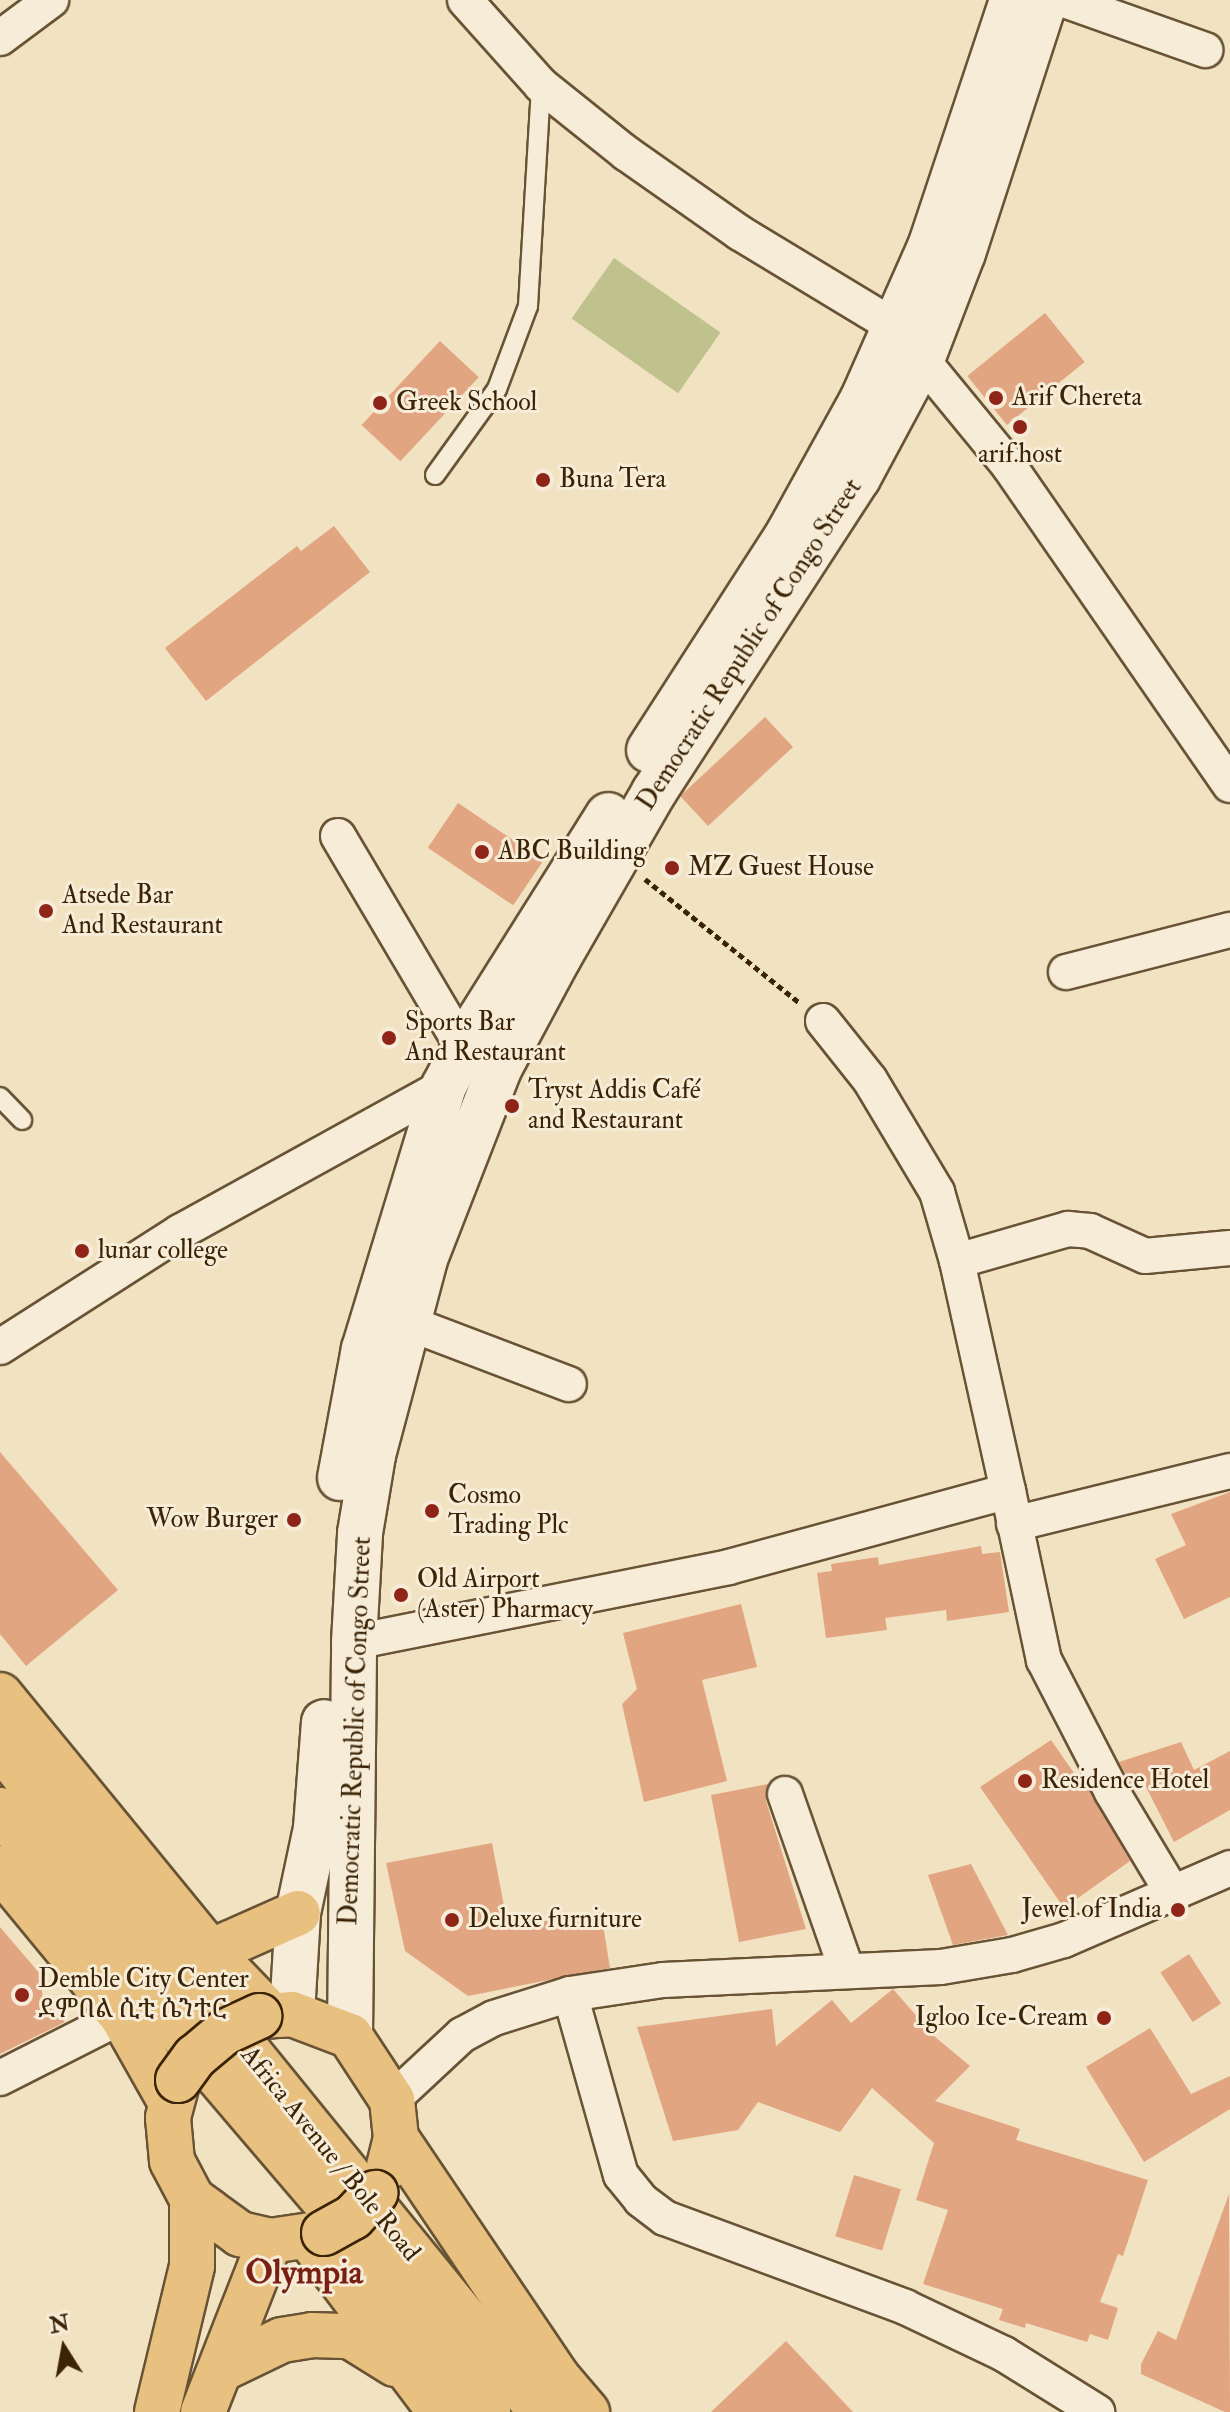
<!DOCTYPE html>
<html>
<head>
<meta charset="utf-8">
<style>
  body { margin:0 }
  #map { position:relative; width:1230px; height:2412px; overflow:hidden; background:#f1e2c1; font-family:"IM FELL Double Pica","Noto Serif Ethiopic",serif }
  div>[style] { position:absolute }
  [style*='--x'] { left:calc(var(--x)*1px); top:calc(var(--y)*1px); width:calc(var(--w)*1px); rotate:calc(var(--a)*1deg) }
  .green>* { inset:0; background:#c0c28e; transform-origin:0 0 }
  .building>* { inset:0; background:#e2a582; transform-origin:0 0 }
  .path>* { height:5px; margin-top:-2.5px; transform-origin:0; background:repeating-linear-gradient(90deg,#3b2306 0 6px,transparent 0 10px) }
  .roads { filter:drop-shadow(2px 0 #685335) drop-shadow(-2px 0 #685335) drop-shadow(0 2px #685335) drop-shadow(0 -2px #685335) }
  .lane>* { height:18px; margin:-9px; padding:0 9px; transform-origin:9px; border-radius:9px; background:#f6ecd7 }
  .street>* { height:34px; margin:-17px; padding:0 17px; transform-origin:17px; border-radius:17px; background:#f6ecd7 }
  .secondary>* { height:44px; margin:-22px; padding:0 22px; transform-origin:22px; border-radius:22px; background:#f6ecd7 }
  .primary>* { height:44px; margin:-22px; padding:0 22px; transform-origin:22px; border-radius:22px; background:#e8c180 }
  .bridges { filter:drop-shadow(2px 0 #3b2306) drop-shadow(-2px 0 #3b2306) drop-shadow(0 2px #3b2306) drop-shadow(0 -2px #3b2306) }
  .primary-bridge>* { height:44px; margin:-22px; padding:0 22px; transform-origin:22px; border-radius:22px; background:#e8c180 }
  .dots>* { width:22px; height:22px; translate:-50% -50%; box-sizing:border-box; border:4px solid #f6ecd7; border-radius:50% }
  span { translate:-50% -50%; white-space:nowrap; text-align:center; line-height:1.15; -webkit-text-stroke:6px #f6ecd7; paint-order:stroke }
  .poi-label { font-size:26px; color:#3b2306 }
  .left { translate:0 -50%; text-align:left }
  .right { translate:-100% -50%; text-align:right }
  .street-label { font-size:26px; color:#3b2306 }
  .district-label { font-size:34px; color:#7a1f14; font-weight:700 }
  .north { position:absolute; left:24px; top:2308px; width:80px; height:80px; -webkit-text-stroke:6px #f6ecd7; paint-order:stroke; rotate:349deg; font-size:22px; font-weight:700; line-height:32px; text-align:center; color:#3b2306 }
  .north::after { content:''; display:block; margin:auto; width:28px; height:36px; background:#3b2306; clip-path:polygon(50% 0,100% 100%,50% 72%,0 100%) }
</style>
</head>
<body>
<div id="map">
  <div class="green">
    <div style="left:614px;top:258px;width:130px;height:74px;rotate:35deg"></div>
  </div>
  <div class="building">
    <div style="left:1045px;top:313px;width:63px;height:100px;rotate:51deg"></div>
    <div style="left:440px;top:341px;width:53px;height:115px;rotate:43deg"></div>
    <div style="clip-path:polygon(334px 526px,370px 572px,206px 701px,165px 648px,297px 546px,301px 551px)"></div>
    <div style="left:765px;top:717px;width:41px;height:116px;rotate:47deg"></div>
    <div style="left:458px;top:803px;width:103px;height:54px;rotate:34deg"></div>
    <div style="clip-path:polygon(0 1452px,118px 1590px,26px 1666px,0 1634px)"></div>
    <div style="clip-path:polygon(1230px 1492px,1230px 1597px,1184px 1619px,1155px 1559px,1186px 1545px,1171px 1514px)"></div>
    <div style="clip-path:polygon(981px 1546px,982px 1554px,1000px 1552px,1009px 1612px,947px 1621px,946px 1610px,885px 1618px,887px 1630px,826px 1638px,817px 1573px,832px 1571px,831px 1564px,878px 1557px,879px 1565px)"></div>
    <div style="clip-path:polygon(741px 1604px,757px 1667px,702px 1680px,727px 1781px,644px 1802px,622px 1704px,637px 1689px,623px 1633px)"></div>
    <div style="clip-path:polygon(1051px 1740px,1076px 1776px,1081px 1775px,1130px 1861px,1064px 1908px,980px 1787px)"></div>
    <div style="clip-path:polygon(1181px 1742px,1194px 1770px,1230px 1751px,1230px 1810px,1174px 1842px,1143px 1781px,1131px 1784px,1119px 1762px)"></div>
    <div style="clip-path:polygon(768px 1784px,766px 1801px,806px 1929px,739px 1942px,711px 1795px)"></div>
    <div style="clip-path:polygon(492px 1843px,508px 1927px,601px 1912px,610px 1968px,468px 1996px,405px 1951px,386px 1863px)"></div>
    <div style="clip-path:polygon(971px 1864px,1008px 1935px,953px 1945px,928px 1875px)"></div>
    <div style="clip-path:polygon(0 1927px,40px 1974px,43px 2001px,65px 2022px,0 2054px)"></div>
    <div style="left:1189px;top:1954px;width:59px;height:34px;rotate:57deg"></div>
    <div style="clip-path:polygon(893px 1989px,934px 2036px,970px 2066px,935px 2101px,1020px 2129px,1016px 2140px,1148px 2180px,1123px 2256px,1118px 2254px,1100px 2302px,1118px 2308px,1108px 2340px,1090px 2334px,1087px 2342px,1026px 2323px,1025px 2328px,999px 2320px,1003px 2309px,923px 2284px,948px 2210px,916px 2200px,934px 2143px,872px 2088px,840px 2132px,758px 2102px,738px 2130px,673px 2141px,637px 2027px,772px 2009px,776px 2046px,832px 2000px,851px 2023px)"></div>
    <div style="clip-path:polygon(1150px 2028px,1191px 2094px,1230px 2076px,1230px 2109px,1144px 2162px,1086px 2067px)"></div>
    <div style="left:854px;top:2175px;width:49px;height:64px;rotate:17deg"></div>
    <div style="clip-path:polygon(1229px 2194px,1230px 2412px,1225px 2412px,1141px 2374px,1141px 2364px,1158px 2331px,1176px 2340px)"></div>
    <div style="clip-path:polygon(786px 2341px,853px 2412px,711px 2412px)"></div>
  </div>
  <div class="path">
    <div style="--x:645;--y:879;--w:198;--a:38.7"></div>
  </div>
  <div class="roads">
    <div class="lane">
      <div style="--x:435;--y:475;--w:106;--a:-54.2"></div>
      <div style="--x:497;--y:389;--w:89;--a:-69.5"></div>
      <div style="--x:528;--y:306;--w:221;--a:-86.6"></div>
      <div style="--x:0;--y:1097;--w:32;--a:46"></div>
    </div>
    <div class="street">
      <div style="--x:465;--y:0;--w:114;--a:48.2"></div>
      <div style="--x:541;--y:85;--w:109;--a:38.7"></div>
      <div style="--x:626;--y:153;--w:139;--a:35.1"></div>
      <div style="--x:740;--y:233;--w:181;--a:31.2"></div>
      <div style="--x:895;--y:327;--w:180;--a:50.6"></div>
      <div style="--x:1009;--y:466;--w:388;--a:55.3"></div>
      <div style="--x:1064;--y:0;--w:150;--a:19.5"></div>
      <div style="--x:0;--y:38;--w:64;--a:-36.7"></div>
      <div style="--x:338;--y:836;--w:247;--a:59.4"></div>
      <div style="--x:464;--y:1049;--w:20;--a:30"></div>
      <div style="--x:1066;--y:972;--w:169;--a:-14.4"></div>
      <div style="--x:823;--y:1021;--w:75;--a:51.5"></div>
      <div style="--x:870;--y:1080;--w:131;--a:59.1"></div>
      <div style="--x:937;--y:1192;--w:72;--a:73.8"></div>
      <div style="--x:957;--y:1261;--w:236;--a:77.5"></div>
      <div style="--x:957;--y:1261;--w:116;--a:-16.1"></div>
      <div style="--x:1068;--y:1229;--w:22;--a:5"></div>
      <div style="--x:1090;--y:1231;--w:60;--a:24.4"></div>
      <div style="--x:1145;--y:1256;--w:85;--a:-5.4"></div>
      <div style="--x:408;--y:1323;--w:172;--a:20.8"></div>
      <div style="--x:0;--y:1347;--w:214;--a:-32.6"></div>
      <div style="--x:180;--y:1232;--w:302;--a:-28.9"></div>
      <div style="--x:1014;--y:1524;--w:222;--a:-13.8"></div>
      <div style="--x:354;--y:1642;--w:382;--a:-11.3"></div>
      <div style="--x:729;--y:1567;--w:289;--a:-15.2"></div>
      <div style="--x:1008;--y:1491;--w:173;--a:78"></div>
      <div style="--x:1044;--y:1660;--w:148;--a:62.7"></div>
      <div style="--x:1112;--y:1792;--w:120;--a:59"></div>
      <div style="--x:785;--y:1794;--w:184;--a:70.7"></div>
      <div style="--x:570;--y:1994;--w:188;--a:74.3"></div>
      <div style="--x:621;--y:2175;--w:32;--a:51"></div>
      <div style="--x:641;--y:2200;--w:30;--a:37"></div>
      <div style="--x:665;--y:2218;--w:256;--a:20.3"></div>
      <div style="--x:905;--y:2307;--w:110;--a:25.4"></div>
      <div style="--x:1004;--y:2354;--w:110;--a:31.9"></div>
      <div style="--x:0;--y:2078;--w:137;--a:-26.9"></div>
      <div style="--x:392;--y:2100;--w:96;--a:-42.9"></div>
      <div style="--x:462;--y:2035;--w:36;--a:-28"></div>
      <div style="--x:494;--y:2018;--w:80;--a:-17.5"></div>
      <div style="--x:570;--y:1994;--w:94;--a:-8.6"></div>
      <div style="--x:663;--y:1980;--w:278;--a:-2.7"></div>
      <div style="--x:941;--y:1967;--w:72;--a:-9.6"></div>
      <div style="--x:1012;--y:1955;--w:54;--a:-16.1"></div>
      <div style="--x:1064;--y:1940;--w:181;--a:-23.4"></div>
    </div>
    <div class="secondary">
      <div style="--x:649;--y:750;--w:257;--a:-57.2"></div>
      <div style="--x:788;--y:534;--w:155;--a:-61.1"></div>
      <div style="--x:863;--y:398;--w:165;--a:-66.1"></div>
      <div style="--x:930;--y:247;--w:260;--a:-71.6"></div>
      <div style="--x:340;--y:1478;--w:131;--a:-79.5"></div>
      <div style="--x:364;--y:1349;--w:275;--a:-73.1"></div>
      <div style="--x:444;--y:1086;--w:69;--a:-62.3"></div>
      <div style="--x:476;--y:1025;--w:248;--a:-57.8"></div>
      <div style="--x:292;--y:2014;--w:101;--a:-86.6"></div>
      <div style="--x:298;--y:1913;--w:87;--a:-78"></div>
      <div style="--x:316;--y:1828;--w:106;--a:-85.7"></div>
      <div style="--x:350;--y:2036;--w:394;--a:-89.4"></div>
      <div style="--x:354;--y:1642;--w:109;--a:-86.8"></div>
      <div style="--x:360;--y:1533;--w:79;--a:-80.5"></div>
      <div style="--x:373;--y:1455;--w:203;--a:-75.1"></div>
      <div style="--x:425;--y:1259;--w:204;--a:-68.7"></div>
      <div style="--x:499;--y:1069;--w:125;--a:-61.8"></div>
      <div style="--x:558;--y:959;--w:193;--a:-60.1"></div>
      <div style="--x:654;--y:792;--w:374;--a:-57"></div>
      <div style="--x:858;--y:478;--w:137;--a:-61.8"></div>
      <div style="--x:923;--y:357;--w:111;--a:-69"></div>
      <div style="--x:963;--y:253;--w:266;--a:-72"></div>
    </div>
    <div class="primary">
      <div style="--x:0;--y:1695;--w:332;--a:50.7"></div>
      <div style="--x:210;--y:1952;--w:88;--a:45.9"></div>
      <div style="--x:0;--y:1746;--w:858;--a:50.91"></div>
      <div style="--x:0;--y:1810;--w:270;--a:51"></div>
      <div style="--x:170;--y:2020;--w:326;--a:49.5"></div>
      <div style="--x:382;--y:2268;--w:179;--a:53.6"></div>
      <div style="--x:0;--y:1868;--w:192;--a:50.5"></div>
      <div style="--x:122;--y:2016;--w:98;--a:60.5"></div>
      <div style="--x:210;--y:1952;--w:96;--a:-23.9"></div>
      <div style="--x:259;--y:2016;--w:33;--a:-3"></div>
      <div style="--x:292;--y:2014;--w:62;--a:20.8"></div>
      <div style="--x:350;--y:2036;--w:77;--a:56.7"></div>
      <div style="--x:392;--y:2100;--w:38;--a:84"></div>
      <div style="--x:396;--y:2138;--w:29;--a:104"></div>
      <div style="--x:178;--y:2080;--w:39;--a:105"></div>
      <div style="--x:168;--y:2118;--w:43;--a:84.7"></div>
      <div style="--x:172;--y:2161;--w:43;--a:62.2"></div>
      <div style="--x:192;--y:2199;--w:59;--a:36.1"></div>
      <div style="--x:240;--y:2234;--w:31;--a:13"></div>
      <div style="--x:270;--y:2241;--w:55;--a:-8.4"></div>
      <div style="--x:396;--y:2138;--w:290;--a:56"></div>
      <div style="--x:558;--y:2378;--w:45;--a:49.5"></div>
      <div style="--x:309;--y:2238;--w:218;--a:53"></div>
      <div style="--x:224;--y:2368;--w:64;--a:-25.8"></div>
      <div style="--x:282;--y:2340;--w:30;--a:-9"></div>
      <div style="--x:312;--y:2335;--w:38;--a:2"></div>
      <div style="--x:350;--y:2336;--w:53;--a:31.9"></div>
      <div style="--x:157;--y:2412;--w:150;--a:-76.5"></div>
      <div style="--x:192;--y:2266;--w:67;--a:-90"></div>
      <div style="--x:203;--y:2412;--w:184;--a:-68.6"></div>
    </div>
  </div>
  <div class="bridges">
    <div class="primary-bridge">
      <div style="--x:178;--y:2080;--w:29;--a:-54"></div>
      <div style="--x:195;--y:2057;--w:39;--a:-40"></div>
      <div style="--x:225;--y:2032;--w:38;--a:-25"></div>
      <div style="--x:324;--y:2233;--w:33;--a:-29"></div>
      <div style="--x:353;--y:2217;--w:33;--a:-47"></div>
    </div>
  </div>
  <div class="dots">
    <div style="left:996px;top:398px;background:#8f2418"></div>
    <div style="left:380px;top:403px;background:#8f2418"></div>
    <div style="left:1020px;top:427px;background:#8f2418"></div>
    <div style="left:543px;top:480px;background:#8f2418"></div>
    <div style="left:482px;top:852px;background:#8f2418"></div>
    <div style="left:672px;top:868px;background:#8f2418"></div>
    <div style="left:46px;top:911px;background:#8f2418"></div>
    <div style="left:389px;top:1038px;background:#8f2418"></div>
    <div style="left:512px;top:1106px;background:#8f2418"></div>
    <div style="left:82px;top:1251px;background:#8f2418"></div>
    <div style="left:432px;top:1511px;background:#8f2418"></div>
    <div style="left:294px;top:1520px;background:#8f2418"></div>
    <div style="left:401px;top:1595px;background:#8f2418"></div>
    <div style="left:1025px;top:1781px;background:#8f2418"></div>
    <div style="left:1178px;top:1910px;background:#8f2418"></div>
    <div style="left:452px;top:1920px;background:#8f2418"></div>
    <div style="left:22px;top:1995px;background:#8f2418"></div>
    <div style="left:1104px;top:2018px;background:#8f2418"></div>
  </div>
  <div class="poi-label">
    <span class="left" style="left:1012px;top:398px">Arif Chereta</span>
    <span class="left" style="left:396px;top:403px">Greek School</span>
    <span style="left:1020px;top:455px">arif.host</span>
    <span class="left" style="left:559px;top:480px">Buna Tera</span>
    <span class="left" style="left:498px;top:852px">ABC Building</span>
    <span class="left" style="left:688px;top:868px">MZ Guest House</span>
    <span class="left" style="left:62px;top:911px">Atsede Bar<br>And Restaurant</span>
    <span class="left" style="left:405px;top:1038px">Sports Bar<br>And Restaurant</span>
    <span class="left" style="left:528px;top:1106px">Tryst Addis Café<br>and Restaurant</span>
    <span class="left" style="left:98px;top:1251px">lunar college</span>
    <span class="left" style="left:448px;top:1511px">Cosmo<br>Trading Plc</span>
    <span class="right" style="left:278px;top:1520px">Wow Burger</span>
    <span class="left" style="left:417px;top:1595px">Old Airport<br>(Aster) Pharmacy</span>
    <span class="left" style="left:1041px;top:1781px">Residence Hotel</span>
    <span class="right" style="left:1162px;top:1910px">Jewel of India</span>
    <span class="left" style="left:468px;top:1920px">Deluxe furniture</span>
    <span class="left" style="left:38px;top:1995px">Demble City Center<br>ደምበል ሲቲ ሴንተር</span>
    <span class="right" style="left:1088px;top:2018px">Igloo Ice-Cream</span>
  </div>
  <div class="street-label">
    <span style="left:750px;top:645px;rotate:-57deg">Democratic Republic of Congo Street</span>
    <span style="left:356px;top:1731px;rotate:-88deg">Democratic Republic of Congo Street</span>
    <span style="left:330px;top:2154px;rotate:51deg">Africa Avenue / Bole Road</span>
  </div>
  <div class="district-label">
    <span style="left:304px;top:2273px">Olympia</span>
  </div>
  <div class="north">N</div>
</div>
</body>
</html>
